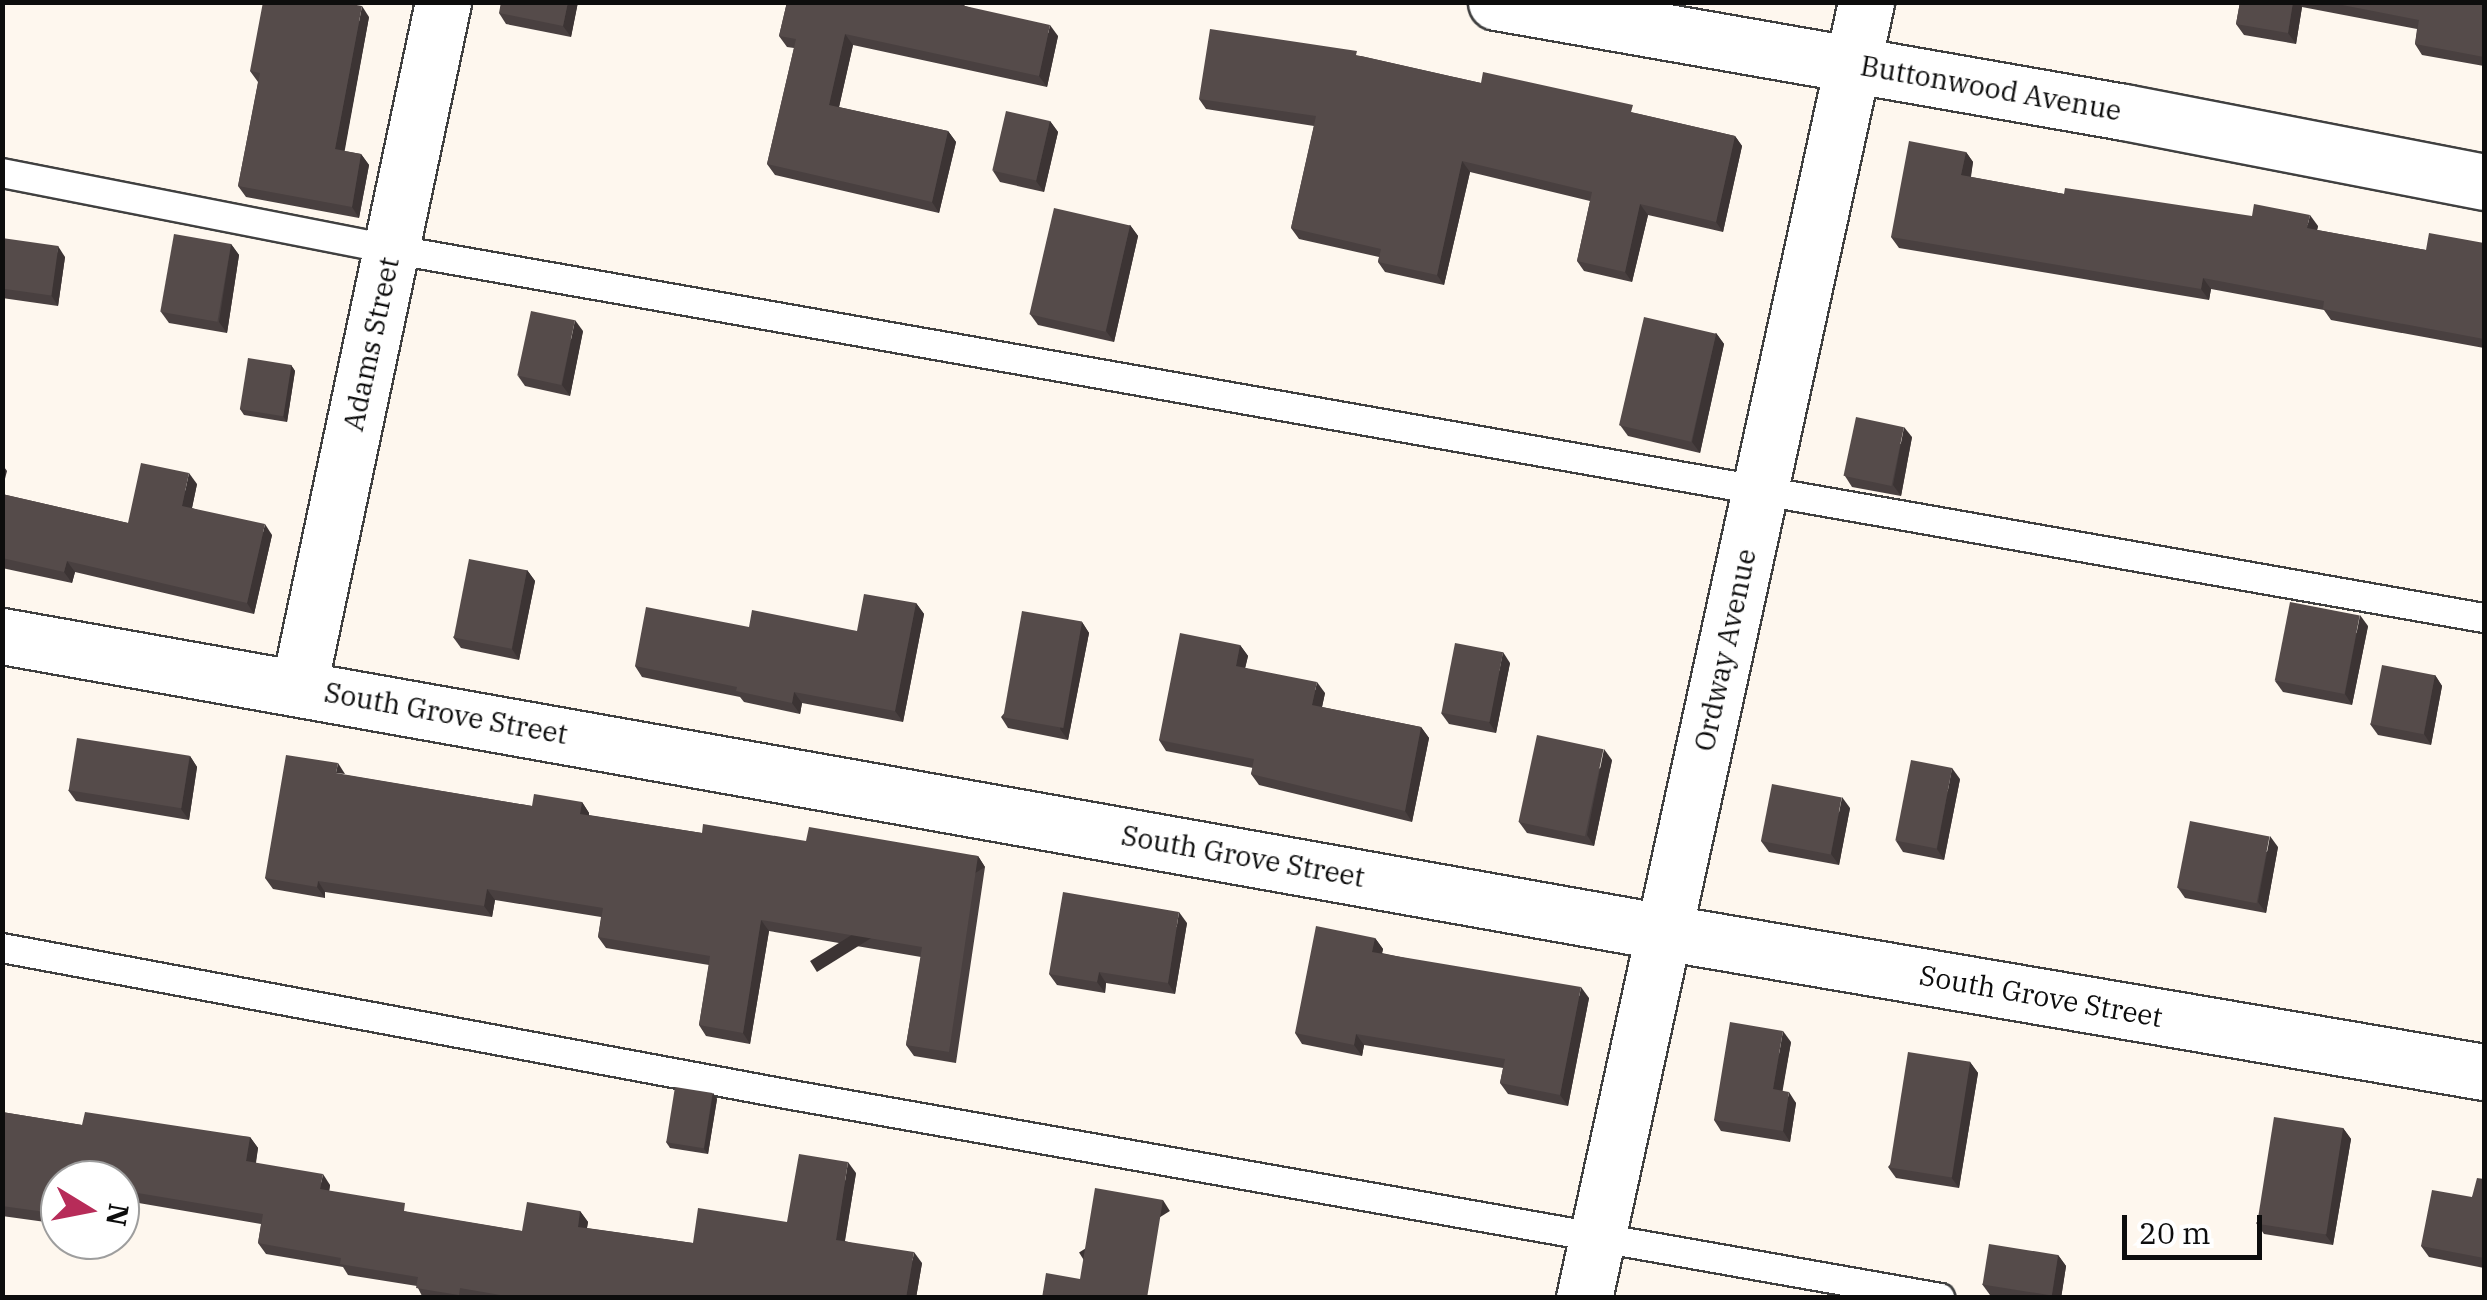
<!DOCTYPE html>
<html>
<head>
<meta charset="utf-8">
<style>
  body { margin:0 }
  #map { position:relative; width:2487px; height:1300px; overflow:hidden; background:#fef7ee; font-family:"IBM Plex Serif",serif }
  div>[style] { position:absolute }
  [style*='--x'] { left:calc(var(--x)*1px); top:calc(var(--y)*1px); width:calc(var(--w)*1px); rotate:calc(var(--a)*1deg) }
  .roads { filter:drop-shadow(2px 0 #404040) drop-shadow(-2px 0 #404040) drop-shadow(0 2px #404040) drop-shadow(0 -2px #404040) }
  .service>* { height:28px; margin:-14px; padding:0 14px; transform-origin:14px; border-radius:14px; background:#fff }
  .minor>* { height:55px; margin:-27.5px; padding:0 27.5px; transform-origin:27.5px; border-radius:27.5px; background:#fff }
  .wall>* { inset:0; background:#494040 }
  .shaded-wall>* { inset:0; background:#3c3434; transform-origin:0 0 }
  .building>* { inset:0; background:#554b4a; transform-origin:0 0 }
  span { translate:-50% -50%; white-space:nowrap; text-align:center; line-height:1.15; -webkit-text-stroke:10px #fff; paint-order:stroke }
  .street-label { font-size:28px; color:#0d0d0d }
  .frame { position:absolute; inset:0; border:5px solid #0d0d0d; pointer-events:none }
  .north { position:absolute; left:40px; top:1160px; width:100px; height:100px; box-sizing:border-box; background:#fff; border:2px solid #9e9e9e; border-radius:50%; rotate:100deg; font-size:28px; font-weight:700; line-height:40px; text-align:center; color:#0d0d0d }
  .north::after { content:''; display:block; margin:auto; width:35px; height:45px; background:#b72c59; clip-path:polygon(50% 0,100% 100%,50% 72%,0 100%) }
  .scale { position:absolute; left:2122px; top:1215px; width:140px; height:45px; box-sizing:border-box; border:5px solid #0d0d0d; border-top:0; padding-left:12px; font-size:30px; line-height:35px; white-space:nowrap; color:#0d0d0d; -webkit-text-stroke:8px #fff; paint-order:stroke }
</style>
</head>
<body>
<div id="map">
  <div class="roads">
    <div class="service">
      <div style="--x:2;--y:173;--w:396;--a:11.1"></div>
      <div style="--x:391;--y:249;--w:2125;--a:10"></div>
      <div style="--x:2;--y:948;--w:797;--a:10.55"></div>
      <div style="--x:786;--y:1094;--w:1172;--a:10.02"></div>
    </div>
    <div class="minor">
      <div style="--x:1496;--y:2;--w:638;--a:9.94"></div>
      <div style="--x:2124;--y:112;--w:367;--a:11"></div>
      <div style="--x:2;--y:636;--w:1687;--a:10.1"></div>
      <div style="--x:1663;--y:932;--w:833;--a:9.68"></div>
      <div style="--x:299;--y:686;--w:699;--a:-78.11"></div>
      <div style="--x:1584;--y:1298;--w:1326;--a:-77.72"></div>
    </div>
  </div>
  <div class="wall">
    <div style="clip-path:polygon(578px 2px,571px 37px,506px 24px,499px 13px)"></div>
    <div style="clip-path:polygon(787px 2px,962px 2px,965px 6px,1058px 36px,1047px 87px,853px 45px,839px 107px,948px 131px,956px 142px,939px 213px,775px 175px,767px 164px,794px 48px,787px 47px,779px 36px)"></div>
    <div style="clip-path:polygon(2240px 2px,2484px 2px,2484px 66px,2422px 55px,2415px 44px,2417px 29px,2302px 7px,2296px 44px,2244px 35px,2236px 24px)"></div>
    <div style="clip-path:polygon(369px 17px,344px 151px,361px 154px,369px 165px,359px 218px,246px 197px,238px 186px,258px 82px,250px 71px)"></div>
    <div style="clip-path:polygon(1361px 56px,1481px 83px,1639px 114px,1735px 136px,1742px 146px,1723px 232px,1648px 215px,1632px 282px,1584px 271px,1577px 261px,1590px 201px,1470px 172px,1444px 285px,1385px 272px,1378px 262px,1379px 257px,1299px 239px,1291px 228px,1314px 126px,1206px 109px,1199px 99px)"></div>
    <div style="clip-path:polygon(1050px 121px,1058px 132px,1044px 192px,1000px 182px,993px 171px)"></div>
    <div style="clip-path:polygon(1966px 152px,1973px 162px,1971px 177px,2064px 194px,2318px 226px,2317px 230px,2426px 250px,2484px 243px,2484px 348px,2331px 320px,2324px 310px,2211px 289px,2209px 300px,1899px 248px,1891px 237px)"></div>
    <div style="clip-path:polygon(1130px 225px,1138px 236px,1114px 342px,1038px 325px,1030px 314px)"></div>
    <div style="clip-path:polygon(2px 238px,65px 257px,58px 306px,2px 298px)"></div>
    <div style="clip-path:polygon(231px 244px,239px 255px,227px 333px,169px 323px,161px 312px)"></div>
    <div style="clip-path:polygon(583px 331px,570px 396px,525px 386px,518px 376px)"></div>
    <div style="clip-path:polygon(1716px 333px,1724px 344px,1700px 453px,1628px 436px,1620px 425px)"></div>
    <div style="clip-path:polygon(291px 365px,295px 371px,287px 422px,244px 415px,240px 409px)"></div>
    <div style="clip-path:polygon(1912px 437px,1901px 496px,1852px 487px,1845px 476px)"></div>
    <div style="clip-path:polygon(197px 484px,192px 508px,272px 535px,254px 614px,75px 572px,72px 583px,2px 568px,2px 494px,128px 523px)"></div>
    <div style="clip-path:polygon(527px 570px,535px 581px,519px 660px,461px 648px,453px 637px)"></div>
    <div style="clip-path:polygon(916px 603px,924px 614px,903px 722px,802px 703px,800px 714px,744px 702px,740px 697px,642px 677px,635px 666px,749px 627px,857px 631px)"></div>
    <div style="clip-path:polygon(1082px 622px,1089px 633px,1068px 740px,1008px 728px,1001px 717px)"></div>
    <div style="clip-path:polygon(2368px 626px,2352px 705px,2283px 692px,2275px 681px)"></div>
    <div style="clip-path:polygon(1240px 645px,1248px 656px,1245px 668px,1325px 693px,1322px 707px,1421px 727px,1429px 738px,1412px 822px,1259px 785px,1251px 774px,1253px 768px,1166px 751px,1159px 740px)"></div>
    <div style="clip-path:polygon(1510px 663px,1496px 733px,1449px 724px,1441px 713px)"></div>
    <div style="clip-path:polygon(2435px 675px,2442px 686px,2431px 745px,2378px 735px,2370px 724px)"></div>
    <div style="clip-path:polygon(190px 756px,197px 767px,189px 820px,76px 801px,68px 790px)"></div>
    <div style="clip-path:polygon(1612px 760px,1594px 846px,1527px 833px,1519px 822px)"></div>
    <div style="clip-path:polygon(345px 775px,532px 806px,582px 802px,589px 813px,589px 815px,702px 833px,978px 856px,985px 867px,956px 1063px,914px 1056px,906px 1045px,921px 957px,769px 931px,750px 1044px,706px 1036px,699px 1025px,709px 965px,606px 948px,598px 937px,601px 917px,495px 900px,492px 917px,325px 892px,325px 898px,273px 889px,265px 878px)"></div>
    <div style="clip-path:polygon(1960px 779px,1944px 860px,1903px 852px,1896px 841px)"></div>
    <div style="clip-path:polygon(1850px 808px,1839px 865px,1769px 852px,1761px 841px)"></div>
    <div style="clip-path:polygon(2278px 847px,2266px 913px,2185px 898px,2178px 888px)"></div>
    <div style="clip-path:polygon(1187px 923px,1175px 994px,1106px 983px,1105px 993px,1057px 985px,1049px 974px)"></div>
    <div style="clip-path:polygon(1375px 938px,1383px 949px,1382px 953px,1589px 998px,1568px 1106px,1508px 1094px,1500px 1083px,1503px 1068px,1364px 1045px,1362px 1056px,1302px 1044px,1295px 1033px)"></div>
    <div style="clip-path:polygon(1791px 1042px,1782px 1091px,1796px 1103px,1790px 1142px,1721px 1131px,1714px 1120px)"></div>
    <div style="clip-path:polygon(1970px 1062px,1978px 1073px,1959px 1188px,1896px 1178px,1888px 1167px)"></div>
    <div style="clip-path:polygon(713px 1093px,717px 1099px,708px 1154px,670px 1148px,666px 1142px)"></div>
    <div style="clip-path:polygon(2px 1112px,82px 1125px,250px 1137px,258px 1148px,256px 1163px,330px 1185px,329px 1191px,411px 1213px,522px 1231px,580px 1211px,588px 1222px,587px 1228px,693px 1243px,787px 1222px,856px 1173px,845px 1241px,922px 1263px,916px 1298px,423px 1298px,417px 1286px,348px 1275px,343px 1267px,266px 1254px,258px 1243px,261px 1224px,127px 1201px,122px 1232px,120px 1232px,120px 1180px,60px 1180px,60px 1224px,2px 1216px)"></div>
    <div style="clip-path:polygon(2343px 1128px,2351px 1139px,2333px 1245px,2264px 1234px,2256px 1223px)"></div>
    <div style="clip-path:polygon(2484px 1179px,2484px 1268px,2429px 1257px,2421px 1246px,2472px 1197px)"></div>
    <div style="clip-path:polygon(2058px 1255px,2066px 1266px,2061px 1298px,2007px 1298px,1990px 1295px,1982px 1284px)"></div>
  </div>
  <div class="shaded-wall">
    <div style="clip-path:polygon(568px 2px,578px 2px,571px 37px,563px 26px)"></div>
    <div style="clip-path:polygon(2293px 2px,2299px 2px,2302px 7px,2296px 44px,2288px 33px)"></div>
    <div style="clip-path:polygon(362px 6px,369px 17px,343px 160px,335px 149px)"></div>
    <div style="clip-path:polygon(1050px 25px,1058px 36px,1047px 87px,1039px 76px)"></div>
    <div style="clip-path:polygon(845px 34px,853px 45px,837px 116px,829px 105px)"></div>
    <div style="clip-path:polygon(1050px 121px,1058px 132px,1044px 192px,1036px 181px)"></div>
    <div style="clip-path:polygon(948px 131px,956px 142px,939px 213px,932px 202px)"></div>
    <div style="clip-path:polygon(1735px 136px,1742px 146px,1723px 232px,1716px 222px)"></div>
    <div style="clip-path:polygon(1966px 152px,1973px 162px,1969px 186px,1961px 175px)"></div>
    <div style="clip-path:polygon(361px 154px,369px 165px,359px 218px,352px 207px)"></div>
    <div style="clip-path:polygon(1462px 161px,1470px 172px,1444px 285px,1437px 275px)"></div>
    <div style="clip-path:polygon(1640px 204px,1648px 215px,1632px 282px,1625px 272px)"></div>
    <div style="clip-path:polygon(2310px 215px,2318px 226px,2315px 239px,2307px 228px)"></div>
    <div style="clip-path:polygon(1130px 225px,1138px 236px,1114px 342px,1106px 331px)"></div>
    <div style="clip-path:polygon(231px 244px,239px 255px,227px 333px,219px 322px)"></div>
    <div style="clip-path:polygon(58px 246px,65px 257px,58px 306px,51px 295px)"></div>
    <div style="clip-path:polygon(2203px 278px,2211px 289px,2209px 300px,2201px 289px)"></div>
    <div style="clip-path:polygon(575px 320px,583px 331px,570px 396px,562px 385px)"></div>
    <div style="clip-path:polygon(1716px 333px,1724px 344px,1700px 453px,1692px 442px)"></div>
    <div style="clip-path:polygon(291px 365px,295px 371px,287px 422px,283px 416px)"></div>
    <div style="clip-path:polygon(1904px 427px,1912px 437px,1901px 496px,1893px 485px)"></div>
    <div style="clip-path:polygon(2px 464px,7px 471px,2px 490px)"></div>
    <div style="clip-path:polygon(189px 473px,197px 484px,190px 517px,182px 506px)"></div>
    <div style="clip-path:polygon(265px 524px,272px 535px,254px 614px,247px 603px)"></div>
    <div style="clip-path:polygon(67px 561px,75px 572px,72px 583px,64px 572px)"></div>
    <div style="clip-path:polygon(527px 570px,535px 581px,519px 660px,512px 649px)"></div>
    <div style="clip-path:polygon(916px 603px,924px 614px,903px 722px,895px 711px)"></div>
    <div style="clip-path:polygon(2360px 615px,2368px 626px,2352px 705px,2345px 694px)"></div>
    <div style="clip-path:polygon(1082px 622px,1089px 633px,1068px 740px,1060px 729px)"></div>
    <div style="clip-path:polygon(1240px 645px,1248px 656px,1243px 677px,1236px 666px)"></div>
    <div style="clip-path:polygon(1503px 652px,1510px 663px,1496px 733px,1489px 722px)"></div>
    <div style="clip-path:polygon(2435px 675px,2442px 686px,2431px 745px,2424px 734px)"></div>
    <div style="clip-path:polygon(1317px 682px,1325px 693px,1320px 716px,1312px 705px)"></div>
    <div style="clip-path:polygon(794px 692px,802px 703px,800px 714px,792px 703px)"></div>
    <div style="clip-path:polygon(1421px 727px,1429px 738px,1412px 822px,1405px 811px)"></div>
    <div style="clip-path:polygon(1604px 749px,1612px 760px,1594px 846px,1587px 835px)"></div>
    <div style="clip-path:polygon(190px 756px,197px 767px,189px 820px,181px 809px)"></div>
    <div style="clip-path:polygon(338px 763px,345px 774px,336px 773px)"></div>
    <div style="clip-path:polygon(1952px 768px,1960px 779px,1944px 860px,1937px 849px)"></div>
    <div style="clip-path:polygon(1842px 797px,1850px 808px,1839px 865px,1831px 854px)"></div>
    <div style="clip-path:polygon(582px 802px,589px 813px,587px 825px,580px 814px)"></div>
    <div style="clip-path:polygon(2270px 836px,2278px 847px,2266px 913px,2258px 902px)"></div>
    <div style="left:978px;top:856px;width:13px;height:198px;rotate:58deg"></div>
    <div style="clip-path:polygon(318px 881px,325px 892px,325px 898px,317px 887px)"></div>
    <div style="clip-path:polygon(487px 889px,495px 900px,492px 917px,484px 906px)"></div>
    <div style="clip-path:polygon(1179px 912px,1187px 923px,1175px 994px,1168px 983px)"></div>
    <div style="clip-path:polygon(761px 920px,769px 931px,750px 1044px,743px 1033px)"></div>
    <div style="clip-path:polygon(1375px 938px,1383px 949px,1380px 963px,1372px 952px)"></div>
    <div style="clip-path:polygon(1099px 972px,1106px 983px,1105px 993px,1097px 982px)"></div>
    <div style="clip-path:polygon(1581px 987px,1589px 998px,1568px 1106px,1560px 1095px)"></div>
    <div style="clip-path:polygon(1783px 1031px,1791px 1042px,1781px 1100px,1773px 1089px)"></div>
    <div style="clip-path:polygon(1356px 1034px,1364px 1045px,1362px 1056px,1354px 1045px)"></div>
    <div style="clip-path:polygon(1970px 1062px,1978px 1073px,1959px 1188px,1951px 1177px)"></div>
    <div style="clip-path:polygon(1789px 1092px,1796px 1103px,1790px 1142px,1783px 1131px)"></div>
    <div style="clip-path:polygon(713px 1093px,717px 1099px,708px 1154px,704px 1149px)"></div>
    <div style="clip-path:polygon(2343px 1128px,2351px 1139px,2333px 1245px,2325px 1234px)"></div>
    <div style="clip-path:polygon(250px 1137px,258px 1148px,254px 1172px,246px 1161px)"></div>
    <div style="clip-path:polygon(848px 1162px,856px 1173px,843px 1251px,836px 1240px)"></div>
    <div style="clip-path:polygon(323px 1174px,330px 1185px,328px 1200px,320px 1189px)"></div>
    <div style="clip-path:polygon(120px 1192px,127px 1201px,122px 1232px,120px 1230px)"></div>
    <div style="left:1163px;top:1200px;width:13px;height:99px;rotate:58deg"></div>
    <div style="clip-path:polygon(580px 1211px,588px 1222px,585px 1238px,578px 1227px)"></div>
    <div style="clip-path:polygon(914px 1252px,922px 1263px,916px 1298px,906px 1298px)"></div>
    <div style="clip-path:polygon(2058px 1255px,2066px 1266px,2061px 1298px,2054px 1298px,2052px 1295px)"></div>
  </div>
  <div class="building">
    <div style="clip-path:polygon(263px 2px,340px 2px,362px 6px,335px 149px,361px 154px,352px 207px,238px 186px,260px 73px,250px 71px)"></div>
    <div style="clip-path:polygon(501px 2px,568px 2px,563px 26px,499px 13px)"></div>
    <div style="clip-path:polygon(787px 2px,957px 2px,956px 4px,1050px 25px,1039px 76px,845px 34px,829px 105px,948px 131px,932px 202px,767px 164px,796px 39px,779px 36px)"></div>
    <div style="clip-path:polygon(2240px 2px,2293px 2px,2288px 33px,2236px 24px)"></div>
    <div style="clip-path:polygon(2327px 2px,2484px 2px,2484px 57px,2415px 44px,2419px 20px)"></div>
    <div style="clip-path:polygon(1210px 29px,1357px 51px,1356px 55px,1481px 83px,1483px 72px,1633px 105px,1631px 112px,1735px 136px,1716px 222px,1640px 204px,1625px 272px,1577px 261px,1592px 192px,1462px 161px,1437px 275px,1378px 262px,1381px 249px,1291px 228px,1316px 116px,1199px 99px)"></div>
    <div style="left:1006px;top:111px;width:45px;height:61px;rotate:13deg"></div>
    <div style="clip-path:polygon(1909px 141px,1966px 152px,1961px 175px,2064px 194px,2065px 188px,2252px 216px,2254px 204px,2310px 215px,2307px 228px,2426px 250px,2429px 233px,2484px 243px,2484px 339px,2323px 309px,2324px 301px,2203px 278px,2201px 289px,1891px 237px)"></div>
    <div style="left:1054px;top:208px;width:78px;height:109px;rotate:13deg"></div>
    <div style="left:174px;top:234px;width:58px;height:79px;rotate:10deg"></div>
    <div style="left:2px;top:238px;width:57px;height:50px;rotate:8deg"></div>
    <div style="left:531px;top:311px;width:45px;height:66px;rotate:12deg"></div>
    <div style="left:1644px;top:317px;width:74px;height:111px;rotate:13deg"></div>
    <div style="left:248px;top:358px;width:44px;height:52px;rotate:9deg"></div>
    <div style="left:1856px;top:417px;width:49px;height:60px;rotate:12deg"></div>
    <div style="clip-path:polygon(141px 463px,189px 473px,182px 506px,265px 524px,247px 603px,67px 561px,64px 572px,2px 558px,2px 494px,128px 523px)"></div>
    <div style="left:469px;top:559px;width:59px;height:80px;rotate:11deg"></div>
    <div style="clip-path:polygon(864px 594px,916px 603px,895px 711px,794px 692px,792px 703px,736px 691px,737px 687px,635px 666px,646px 607px,749px 627px,752px 610px,857px 631px)"></div>
    <div style="left:2290px;top:602px;width:71px;height:80px;rotate:11deg"></div>
    <div style="left:1022px;top:611px;width:61px;height:108px;rotate:10deg"></div>
    <div style="clip-path:polygon(1180px 633px,1240px 645px,1236px 666px,1317px 682px,1312px 705px,1421px 727px,1405px 811px,1251px 774px,1254px 759px,1159px 740px)"></div>
    <div style="left:1455px;top:643px;width:49px;height:71px;rotate:11deg"></div>
    <div style="left:2382px;top:665px;width:54px;height:60px;rotate:11deg"></div>
    <div style="left:1537px;top:735px;width:68px;height:89px;rotate:12deg"></div>
    <div style="left:77px;top:738px;width:114px;height:53px;rotate:9deg"></div>
    <div style="clip-path:polygon(286px 755px,338px 763px,336px 773px,532px 806px,534px 794px,582px 802px,580px 814px,702px 833px,703px 824px,806px 841px,809px 827px,978px 856px,949px 1052px,906px 1045px,922px 947px,761px 920px,743px 1033px,699px 1025px,710px 956px,598px 937px,603px 908px,487px 889px,484px 906px,318px 881px,317px 887px,265px 878px)"></div>
    <div style="left:1911px;top:760px;width:42px;height:82px;rotate:11deg"></div>
    <div style="left:1772px;top:784px;width:71px;height:58px;rotate:11deg"></div>
    <div style="left:2190px;top:821px;width:81px;height:68px;rotate:11deg"></div>
    <div style="clip-path:polygon(1063px 892px,1179px 912px,1168px 983px,1099px 972px,1097px 982px,1049px 974px)"></div>
    <div style="clip-path:polygon(1316px 926px,1375px 938px,1372px 952px,1581px 987px,1560px 1095px,1500px 1083px,1505px 1059px,1356px 1034px,1354px 1045px,1295px 1033px)"></div>
    <div style="clip-path:polygon(1730px 1022px,1783px 1031px,1773px 1089px,1789px 1092px,1783px 1131px,1714px 1120px)"></div>
    <div style="left:1908px;top:1052px;width:63px;height:117px;rotate:9deg"></div>
    <div style="left:675px;top:1087px;width:38px;height:56px;rotate:9deg"></div>
    <div style="clip-path:polygon(2px 1112px,82px 1125px,85px 1112px,250px 1137px,246px 1161px,323px 1174px,320px 1189px,405px 1203px,404px 1211px,522px 1231px,527px 1202px,580px 1211px,578px 1227px,693px 1243px,698px 1208px,787px 1222px,799px 1154px,848px 1162px,836px 1240px,914px 1252px,906px 1298px,518px 1298px,460px 1288px,459px 1295px,416px 1288px,418px 1277px,340px 1264px,341px 1258px,258px 1243px,263px 1214px,120px 1190px,120px 1180px,60px 1180px,60px 1214px,2px 1206px)"></div>
    <div style="left:2274px;top:1117px;width:70px;height:108px;rotate:9deg"></div>
    <div style="clip-path:polygon(2477px 1178px,2484px 1179px,2484px 1258px,2421px 1246px,2432px 1190px,2472px 1197px)"></div>
    <div style="clip-path:polygon(1095px 1188px,1163px 1200px,1147px 1298px,1042px 1298px,1046px 1273px,1080px 1279px)"></div>
    <div style="left:1989px;top:1244px;width:70px;height:41px;rotate:9deg"></div>
  </div>
  <div class="street-label">
    <span style="left:1991px;top:88px;rotate:10deg">Buttonwood Avenue</span>
    <span style="left:371px;top:344px;rotate:-78deg">Adams Street</span>
    <span style="left:1725px;top:650px;rotate:-78deg">Ordway Avenue</span>
    <span style="left:446px;top:713px;rotate:10deg">South Grove Street</span>
    <span style="left:1243px;top:856px;rotate:10deg">South Grove Street</span>
    <span style="left:2041px;top:996px;rotate:10deg">South Grove Street</span>
  </div>
  <div class="frame"></div>
  <div class="north">N</div>
  <div class="scale">20 m</div>
</div>
</body>
</html>
